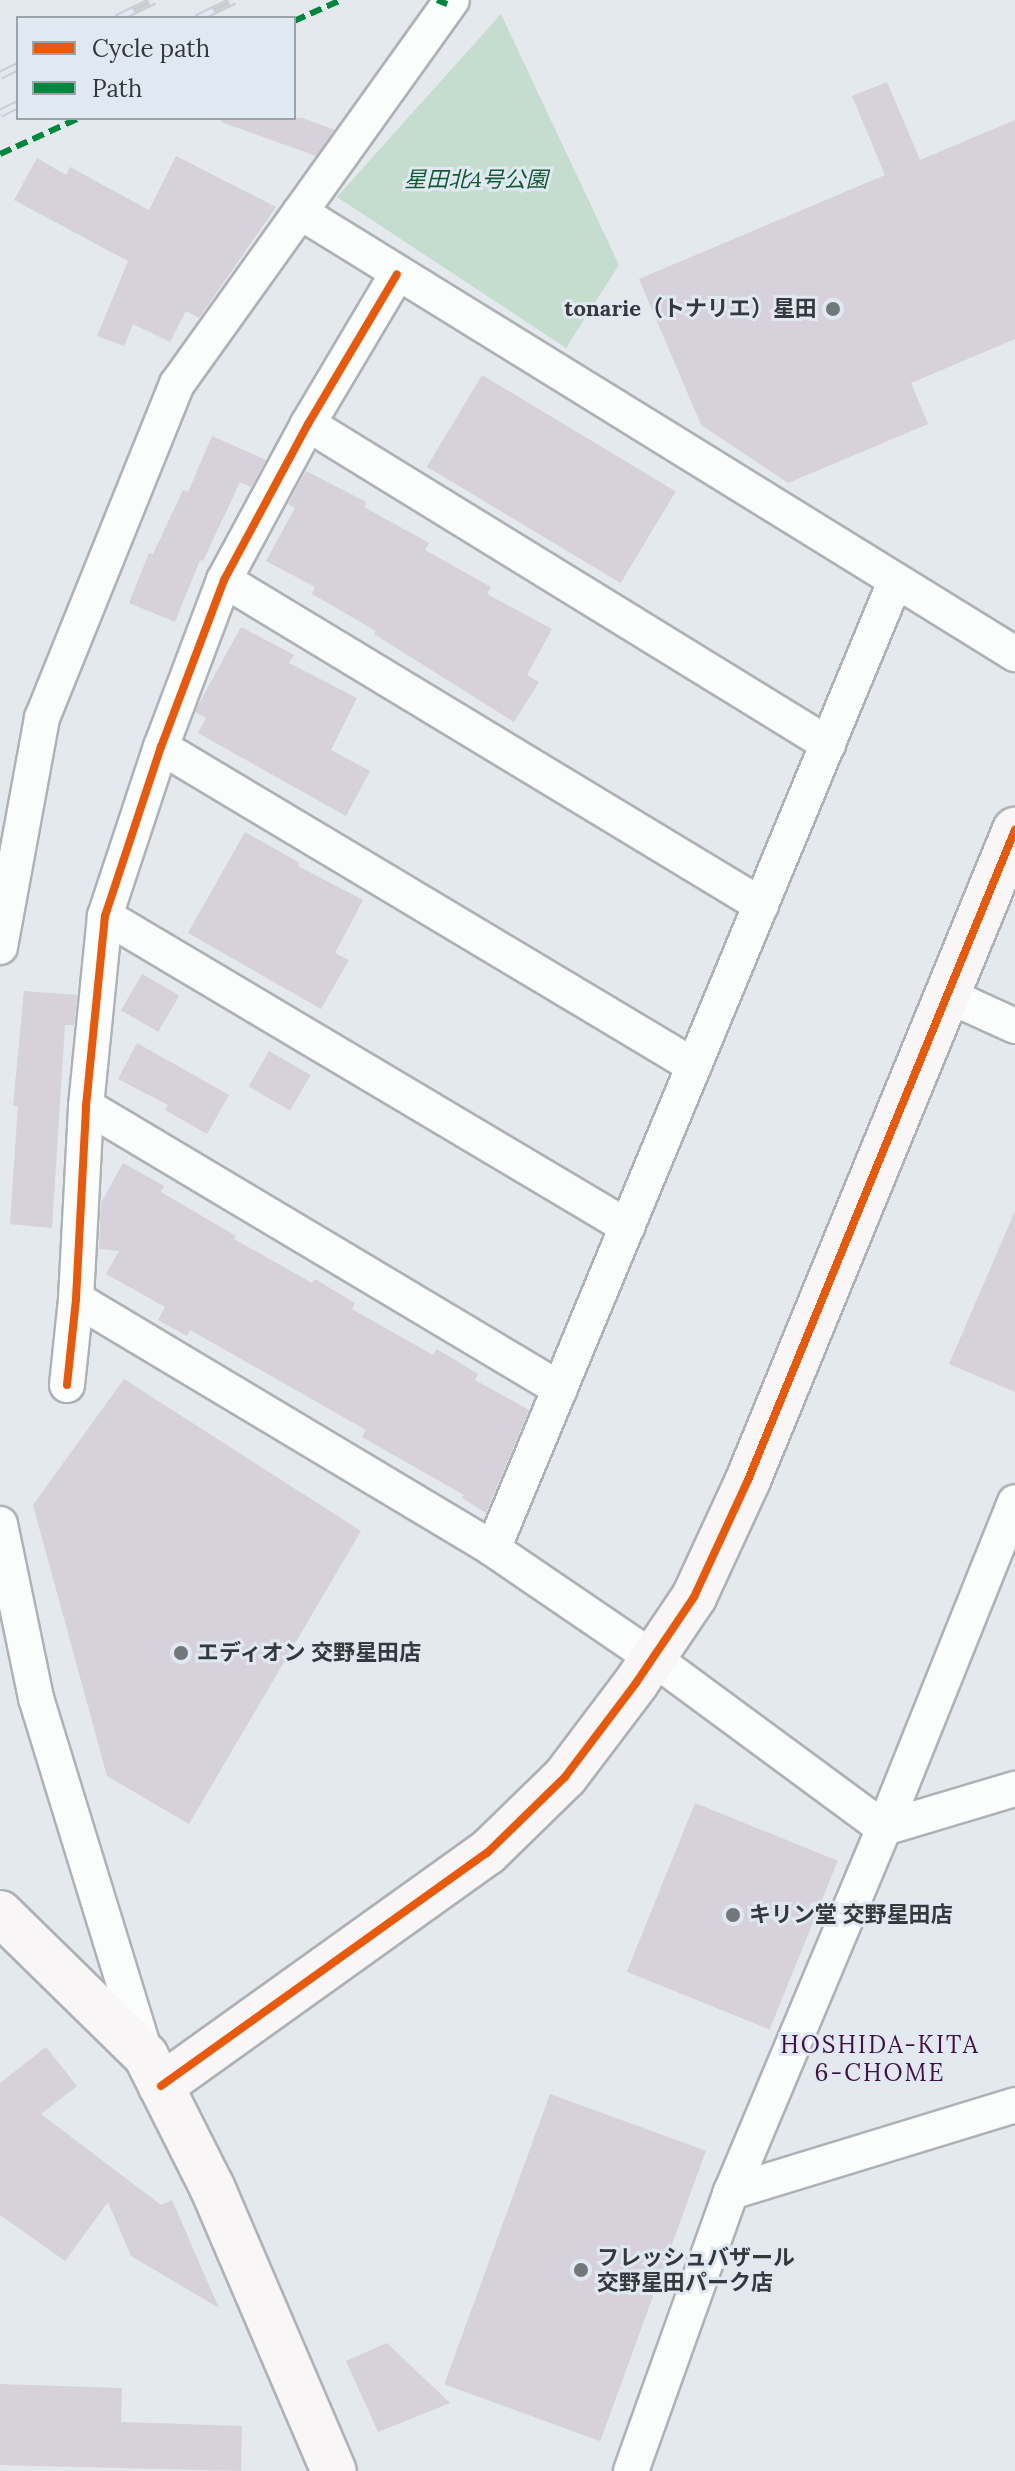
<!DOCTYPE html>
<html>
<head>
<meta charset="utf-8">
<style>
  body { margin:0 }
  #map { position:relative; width:1015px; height:2471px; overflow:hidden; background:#e4e9ed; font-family:Lora,"Noto Sans JP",serif }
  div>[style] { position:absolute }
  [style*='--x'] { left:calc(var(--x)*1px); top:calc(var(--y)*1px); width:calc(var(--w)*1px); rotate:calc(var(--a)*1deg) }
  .green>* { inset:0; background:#c4ddce }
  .building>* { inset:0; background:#d6d1da; transform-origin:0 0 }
  .roads { filter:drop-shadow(2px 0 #aeb1b5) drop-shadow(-2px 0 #aeb1b5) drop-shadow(0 2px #aeb1b5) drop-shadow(0 -2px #aeb1b5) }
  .street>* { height:34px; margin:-17px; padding:0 17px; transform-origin:17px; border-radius:17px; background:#fbfcfc }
  .secondary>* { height:44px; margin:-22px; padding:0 22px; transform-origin:22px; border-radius:22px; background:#f8f6f7 }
  .rail>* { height:9px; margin-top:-4.5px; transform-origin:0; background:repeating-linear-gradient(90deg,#e0e9f1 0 18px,#cbcdce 0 36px); box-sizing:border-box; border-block:2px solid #cbcdce }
  .quiet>* { height:6px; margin-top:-3px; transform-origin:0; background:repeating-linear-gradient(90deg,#00873e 0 12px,transparent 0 18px) }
  .cycleway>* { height:8px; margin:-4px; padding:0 4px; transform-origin:4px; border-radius:4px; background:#e8590c }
  .dots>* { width:22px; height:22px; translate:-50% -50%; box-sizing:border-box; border:4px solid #e0e9f1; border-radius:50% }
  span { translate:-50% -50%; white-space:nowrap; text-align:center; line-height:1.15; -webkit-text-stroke:6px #e0e9f1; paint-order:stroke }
  .park-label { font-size:22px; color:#105c32; font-style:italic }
  .poi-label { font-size:22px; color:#35393c; font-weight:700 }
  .right { translate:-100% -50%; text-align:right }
  .left { translate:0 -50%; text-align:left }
  .neighbourhood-label { font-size:24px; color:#421142; letter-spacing:2px }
  .legend { position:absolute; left:16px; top:16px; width:280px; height:104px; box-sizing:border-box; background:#e0e9f1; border:2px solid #9ca3a9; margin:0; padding:10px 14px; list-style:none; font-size:24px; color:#35393c }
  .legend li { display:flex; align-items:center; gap:16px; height:40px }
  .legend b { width:40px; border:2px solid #9ca3a9 }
</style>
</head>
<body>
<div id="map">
  <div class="green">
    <div style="clip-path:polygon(501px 14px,619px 265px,566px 348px,337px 197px)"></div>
  </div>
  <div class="building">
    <div style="clip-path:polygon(887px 82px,920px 160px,1015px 120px,1015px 339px,911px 383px,928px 424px,788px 483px,701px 425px,639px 279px,885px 175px,852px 96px)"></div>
    <div style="clip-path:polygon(222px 118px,303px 118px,335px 130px,316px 156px,221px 122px)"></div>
    <div style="clip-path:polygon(176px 156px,276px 207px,199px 318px,186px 311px,170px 342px,133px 324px,124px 346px,97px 336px,128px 261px,14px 200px,37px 158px,66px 175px,70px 167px,149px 210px)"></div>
    <div style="left:482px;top:375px;width:226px;height:107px;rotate:31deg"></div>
    <div style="clip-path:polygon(212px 436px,266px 460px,251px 487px,240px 482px,203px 561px,200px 560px,175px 622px,129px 603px,149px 553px,153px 554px,183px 490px,188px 492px)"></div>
    <div style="clip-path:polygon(306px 471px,366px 502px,364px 507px,429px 543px,425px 550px,491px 587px,487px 594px,552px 629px,527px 675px,539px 682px,514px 722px,374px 634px,376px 631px,312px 594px,315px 587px,266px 561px,295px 508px,288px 504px)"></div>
    <div style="clip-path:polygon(241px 627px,294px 655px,289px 663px,357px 698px,331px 750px,370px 771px,346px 816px,198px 733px,206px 718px,195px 712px,197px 707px)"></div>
    <div style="clip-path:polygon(245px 832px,300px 863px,298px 866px,363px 900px,335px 953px,349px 960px,321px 1009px,188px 933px)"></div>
    <div style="left:142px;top:974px;width:43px;height:42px;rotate:30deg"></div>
    <div style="clip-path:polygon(24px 991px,77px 995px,74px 1025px,65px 1025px,52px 1228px,10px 1224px,18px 1106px,13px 1106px)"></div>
    <div style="clip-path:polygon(137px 1043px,229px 1095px,207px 1134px,165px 1110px,168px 1105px,118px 1079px)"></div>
    <div style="left:269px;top:1051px;width:48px;height:41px;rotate:30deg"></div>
    <div style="clip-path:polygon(123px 1163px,164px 1186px,161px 1192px,236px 1236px,234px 1239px,312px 1283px,315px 1279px,355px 1303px,352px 1309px,433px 1355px,437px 1349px,478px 1374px,475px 1380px,529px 1410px,486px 1513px,462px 1498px,464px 1495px,362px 1437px,366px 1430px,190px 1330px,187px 1336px,158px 1320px,165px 1307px,106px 1274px,119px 1251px,99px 1249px,101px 1203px)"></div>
    <div style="clip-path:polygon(1015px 1211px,1015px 1392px,949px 1364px)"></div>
    <div style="clip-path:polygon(124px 1379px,361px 1531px,189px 1824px,107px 1776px,33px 1505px)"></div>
    <div style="left:695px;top:1803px;width:154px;height:182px;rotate:22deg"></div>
    <div style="clip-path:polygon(46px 2047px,77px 2086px,41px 2114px,161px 2205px,172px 2200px,219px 2308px,131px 2256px,108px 2202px,65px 2261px,0 2215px,0 2083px)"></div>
    <div style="left:550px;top:2094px;width:166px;height:309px;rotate:20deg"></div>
    <div style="clip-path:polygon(387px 2343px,450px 2403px,378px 2432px,346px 2361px)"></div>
    <div style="clip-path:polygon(0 2384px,122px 2388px,121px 2422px,242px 2426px,241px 2471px,0 2465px)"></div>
  </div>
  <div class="roads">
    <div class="street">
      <div style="--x:300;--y:212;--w:841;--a:31.72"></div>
      <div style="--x:308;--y:424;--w:611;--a:31.61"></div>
      <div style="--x:224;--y:580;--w:628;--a:31.18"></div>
      <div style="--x:161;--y:747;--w:621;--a:30.9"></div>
      <div style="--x:105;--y:916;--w:608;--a:30.74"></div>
      <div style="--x:0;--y:947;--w:233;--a:-79.6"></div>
      <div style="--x:42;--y:718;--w:360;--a:-68"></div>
      <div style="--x:177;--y:384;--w:472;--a:-54.4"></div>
      <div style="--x:947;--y:995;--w:75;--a:24.5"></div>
      <div style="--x:86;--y:1106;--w:552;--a:30.84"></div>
      <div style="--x:76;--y:1299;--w:486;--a:30.9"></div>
      <div style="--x:493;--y:1549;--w:194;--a:34.3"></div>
      <div style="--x:653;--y:1658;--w:287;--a:36.4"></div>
      <div style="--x:884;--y:1828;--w:137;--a:-16.6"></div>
      <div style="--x:67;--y:1385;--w:86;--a:-84"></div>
      <div style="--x:76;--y:1299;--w:193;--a:-87"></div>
      <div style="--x:86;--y:1106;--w:191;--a:-84.3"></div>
      <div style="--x:105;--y:916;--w:178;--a:-71.7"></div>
      <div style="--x:161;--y:747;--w:178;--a:-69.3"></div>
      <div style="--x:224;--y:580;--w:177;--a:-61.7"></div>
      <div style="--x:308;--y:424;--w:174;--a:-59.3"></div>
      <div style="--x:0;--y:1524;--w:178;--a:78.3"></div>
      <div style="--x:36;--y:1698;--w:375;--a:72.9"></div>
      <div style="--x:493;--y:1549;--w:1047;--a:-67.43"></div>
      <div style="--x:731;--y:2192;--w:297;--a:-17"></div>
      <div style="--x:631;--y:2471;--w:296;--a:-70.3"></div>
      <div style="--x:731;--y:2192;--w:395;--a:-67.2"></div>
      <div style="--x:884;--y:1828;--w:351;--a:-68.1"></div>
    </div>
    <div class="secondary">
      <div style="--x:0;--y:1913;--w:204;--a:44.4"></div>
      <div style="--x:146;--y:2056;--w:147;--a:63.3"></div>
      <div style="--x:212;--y:2187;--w:309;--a:66.8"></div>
      <div style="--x:161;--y:2086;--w:401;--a:-35.6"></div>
      <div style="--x:487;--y:1853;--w:109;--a:-44.3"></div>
      <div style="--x:565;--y:1777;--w:118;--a:-52.9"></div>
      <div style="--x:636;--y:1683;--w:104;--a:-56"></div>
      <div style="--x:694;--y:1597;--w:129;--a:-65.2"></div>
      <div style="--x:748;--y:1480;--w:703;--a:-67.67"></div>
    </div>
  </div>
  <div class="rail">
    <div style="--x:117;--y:18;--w:41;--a:-25.9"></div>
    <div style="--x:197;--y:18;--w:41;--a:-25.9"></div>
    <div style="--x:0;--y:75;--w:20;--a:-27"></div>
    <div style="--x:0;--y:113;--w:20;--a:-27"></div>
  </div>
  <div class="quiet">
    <div style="--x:437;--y:0;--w:11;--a:22"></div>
    <div style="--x:294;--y:21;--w:51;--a:-24.1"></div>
    <div style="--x:0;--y:154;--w:87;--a:-24.5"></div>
  </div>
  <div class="cycleway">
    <div style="--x:67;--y:1385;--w:86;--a:-84"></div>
    <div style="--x:76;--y:1299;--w:193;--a:-87"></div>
    <div style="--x:86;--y:1106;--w:191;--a:-84.3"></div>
    <div style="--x:105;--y:916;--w:178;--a:-71.7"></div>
    <div style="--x:161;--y:747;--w:178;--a:-69.3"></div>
    <div style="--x:224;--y:580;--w:177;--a:-61.7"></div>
    <div style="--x:308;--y:424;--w:174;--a:-59.3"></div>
    <div style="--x:161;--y:2086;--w:401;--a:-35.6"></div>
    <div style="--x:487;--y:1853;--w:109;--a:-44.3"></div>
    <div style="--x:565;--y:1777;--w:118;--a:-52.9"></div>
    <div style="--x:636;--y:1683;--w:104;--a:-56"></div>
    <div style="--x:694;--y:1597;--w:129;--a:-65.2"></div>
    <div style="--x:748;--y:1480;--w:703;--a:-67.67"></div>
  </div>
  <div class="dots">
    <div style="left:833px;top:309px;background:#72777a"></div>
    <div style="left:181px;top:1653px;background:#72777a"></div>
    <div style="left:733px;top:1915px;background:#72777a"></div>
    <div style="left:581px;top:2270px;background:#72777a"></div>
  </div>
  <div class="park-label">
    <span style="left:476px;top:180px">星田北4号公園</span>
  </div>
  <div class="poi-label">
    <span class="right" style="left:817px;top:309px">tonarie（トナリエ）星田</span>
    <span class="left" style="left:197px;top:1653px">エディオン 交野星田店</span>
    <span class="left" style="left:749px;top:1915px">キリン堂 交野星田店</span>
    <span class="left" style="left:597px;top:2270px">フレッシュバザール<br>交野星田パーク店</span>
  </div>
  <div class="neighbourhood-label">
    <span style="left:880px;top:2059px">HOSHIDA-KITA<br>6-CHOME</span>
  </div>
  <ul class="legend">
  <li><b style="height:10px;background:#e8590c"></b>Cycle path</li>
  <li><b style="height:10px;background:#00873e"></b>Path</li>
  </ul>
</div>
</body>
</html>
